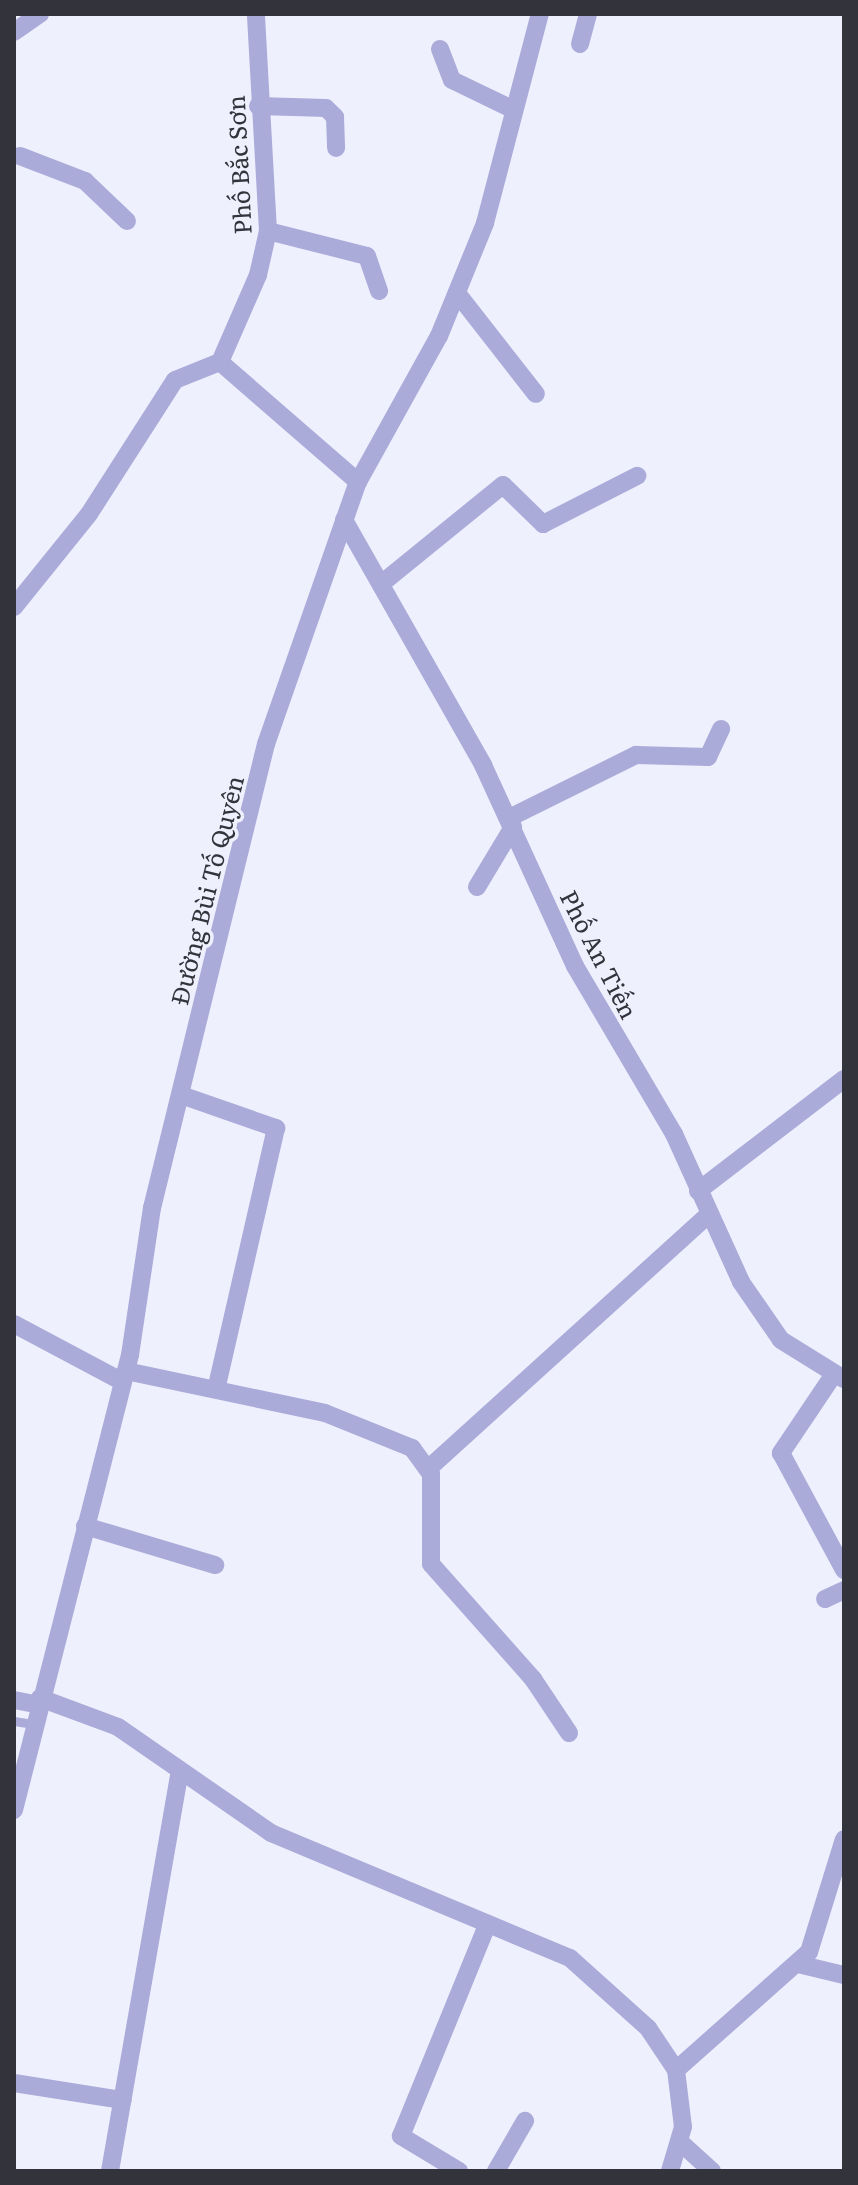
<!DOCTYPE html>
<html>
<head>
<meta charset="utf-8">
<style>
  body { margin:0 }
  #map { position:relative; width:858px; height:2185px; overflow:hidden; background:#eff0fd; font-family:Literata,serif }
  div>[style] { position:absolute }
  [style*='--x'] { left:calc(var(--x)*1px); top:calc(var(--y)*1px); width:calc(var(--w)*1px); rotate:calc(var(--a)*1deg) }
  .service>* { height:9px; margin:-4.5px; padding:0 4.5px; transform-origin:4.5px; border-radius:4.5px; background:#ababda }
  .minor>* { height:18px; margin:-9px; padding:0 9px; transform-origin:9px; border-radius:9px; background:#ababda }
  span { translate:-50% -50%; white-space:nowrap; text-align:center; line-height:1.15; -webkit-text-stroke:7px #eff0fd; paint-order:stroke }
  .street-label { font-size:24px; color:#32333b }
  .frame { position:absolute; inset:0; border:16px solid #32333b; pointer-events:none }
</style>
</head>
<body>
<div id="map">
  <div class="service">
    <div style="--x:14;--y:1721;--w:20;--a:9"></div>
  </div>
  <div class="minor">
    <div style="--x:14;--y:32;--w:32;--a:-35"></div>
    <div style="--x:580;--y:44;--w:31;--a:-75"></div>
    <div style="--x:440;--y:49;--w:33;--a:69"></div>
    <div style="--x:452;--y:80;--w:67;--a:25.8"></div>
    <div style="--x:258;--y:106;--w:68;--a:1.7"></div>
    <div style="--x:326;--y:108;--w:13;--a:45"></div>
    <div style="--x:335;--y:117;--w:31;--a:88"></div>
    <div style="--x:20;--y:156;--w:70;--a:21"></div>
    <div style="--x:85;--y:181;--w:58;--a:43.6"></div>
    <div style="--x:268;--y:231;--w:102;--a:14.2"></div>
    <div style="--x:367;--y:256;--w:37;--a:71"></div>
    <div style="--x:457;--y:293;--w:128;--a:52"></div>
    <div style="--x:220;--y:362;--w:95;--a:-66.4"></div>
    <div style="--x:258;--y:275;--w:45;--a:-77.2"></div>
    <div style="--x:268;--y:231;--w:217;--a:-93.2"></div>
    <div style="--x:220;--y:362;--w:183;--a:41"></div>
    <div style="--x:344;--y:520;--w:282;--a:60.4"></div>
    <div style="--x:483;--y:765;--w:221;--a:65.4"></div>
    <div style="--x:575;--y:966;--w:195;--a:59.5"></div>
    <div style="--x:674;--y:1134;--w:162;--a:65.6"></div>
    <div style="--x:741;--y:1282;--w:70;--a:55.4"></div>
    <div style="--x:781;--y:1340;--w:74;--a:31.8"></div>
    <div style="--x:381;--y:584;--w:157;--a:-39.1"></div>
    <div style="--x:503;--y:485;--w:56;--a:44.3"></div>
    <div style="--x:543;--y:524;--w:106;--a:-27.1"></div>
    <div style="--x:14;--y:607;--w:119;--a:-51.1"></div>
    <div style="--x:89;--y:514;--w:159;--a:-57.3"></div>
    <div style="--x:175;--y:380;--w:48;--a:-21.8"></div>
    <div style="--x:509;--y:818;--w:142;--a:-26.4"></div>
    <div style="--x:636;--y:755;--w:72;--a:1.6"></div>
    <div style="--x:708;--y:757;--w:31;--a:-65"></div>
    <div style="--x:477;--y:887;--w:70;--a:-59"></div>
    <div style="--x:181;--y:1095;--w:101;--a:19.2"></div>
    <div style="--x:276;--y:1128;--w:268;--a:102.9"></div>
    <div style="--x:698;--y:1191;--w:184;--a:-37.5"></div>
    <div style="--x:14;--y:1324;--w:123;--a:28"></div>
    <div style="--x:126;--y:1371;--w:203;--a:11.9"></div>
    <div style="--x:325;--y:1413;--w:94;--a:21.9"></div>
    <div style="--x:412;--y:1448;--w:32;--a:54"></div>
    <div style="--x:431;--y:1474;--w:90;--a:90"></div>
    <div style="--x:431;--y:1564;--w:154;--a:48.4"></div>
    <div style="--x:533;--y:1679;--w:65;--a:56.3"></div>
    <div style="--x:832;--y:1377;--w:92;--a:123.9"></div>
    <div style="--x:781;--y:1453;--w:133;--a:61.7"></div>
    <div style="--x:429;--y:1468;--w:378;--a:-42.2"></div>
    <div style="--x:85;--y:1526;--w:136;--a:16.7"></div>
    <div style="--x:825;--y:1599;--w:21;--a:-25"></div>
    <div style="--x:40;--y:1698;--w:83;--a:20.4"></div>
    <div style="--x:118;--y:1727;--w:186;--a:34.7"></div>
    <div style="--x:271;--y:1833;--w:324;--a:22.7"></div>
    <div style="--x:570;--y:1958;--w:105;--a:41.9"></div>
    <div style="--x:648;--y:2028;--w:50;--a:56.3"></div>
    <div style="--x:676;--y:2070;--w:57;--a:83"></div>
    <div style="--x:683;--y:2127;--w:46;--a:106.5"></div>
    <div style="--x:14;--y:1700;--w:25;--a:11"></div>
    <div style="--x:14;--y:1810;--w:470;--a:-75.7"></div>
    <div style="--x:130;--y:1355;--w:149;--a:-81.5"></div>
    <div style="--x:152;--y:1208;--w:478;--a:-76.2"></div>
    <div style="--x:266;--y:744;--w:278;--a:-70.7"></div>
    <div style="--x:358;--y:482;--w:167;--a:-61"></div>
    <div style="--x:439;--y:336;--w:122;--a:-67.8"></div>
    <div style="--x:485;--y:223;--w:216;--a:-75.3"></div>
    <div style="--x:798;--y:1964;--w:47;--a:13.4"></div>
    <div style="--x:676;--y:2070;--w:178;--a:-41.6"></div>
    <div style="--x:809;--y:1952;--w:118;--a:-72.8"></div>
    <div style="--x:14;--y:2083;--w:110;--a:8.9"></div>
    <div style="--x:681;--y:2143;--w:42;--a:42.1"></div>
    <div style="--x:110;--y:2171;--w:403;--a:-80.1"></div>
    <div style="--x:459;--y:2171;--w:68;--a:-148.9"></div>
    <div style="--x:401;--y:2136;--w:228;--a:-67.8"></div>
    <div style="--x:496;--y:2171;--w:58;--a:-59.9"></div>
  </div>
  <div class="street-label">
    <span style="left:238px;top:165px;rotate:-93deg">Phố Bắc Sơn</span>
    <span style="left:206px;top:890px;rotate:-76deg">Đường Bùi Tố Quyên</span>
    <span style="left:600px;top:954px;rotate:63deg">Phố An Tiến</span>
  </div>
  <div class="frame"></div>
</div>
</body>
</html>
